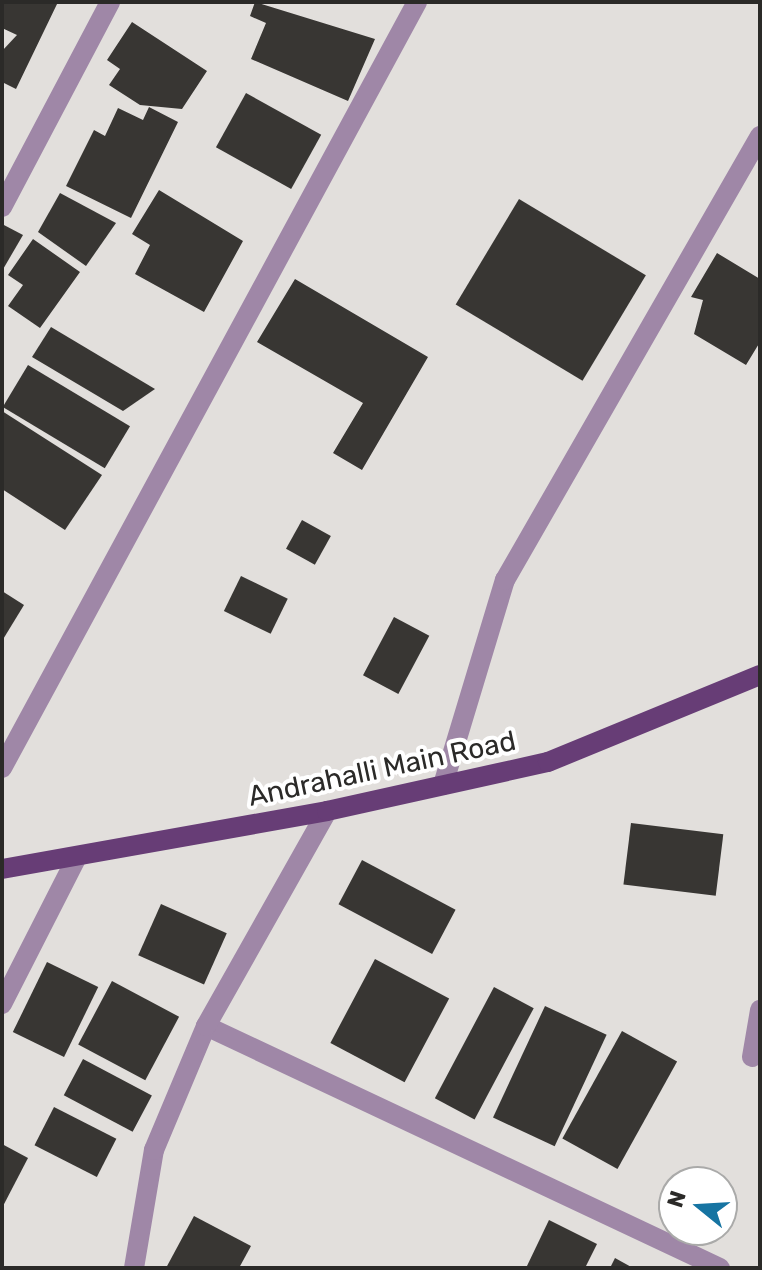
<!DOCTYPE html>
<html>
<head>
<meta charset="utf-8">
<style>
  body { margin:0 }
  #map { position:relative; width:762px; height:1270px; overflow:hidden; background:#e2dfdc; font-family:Rubik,sans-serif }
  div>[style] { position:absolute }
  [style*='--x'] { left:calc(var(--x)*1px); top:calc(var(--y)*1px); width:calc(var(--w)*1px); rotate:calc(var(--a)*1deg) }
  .building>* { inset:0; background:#383633; transform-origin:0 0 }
  .minor>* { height:20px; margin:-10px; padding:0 10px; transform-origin:10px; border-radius:10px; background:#9f87a7 }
  .major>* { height:20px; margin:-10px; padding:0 10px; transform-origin:10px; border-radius:10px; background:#673d76 }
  span { translate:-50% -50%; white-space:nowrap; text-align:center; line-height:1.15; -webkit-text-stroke:8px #fff; paint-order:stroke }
  .street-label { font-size:28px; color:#2b2a28 }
  .frame { position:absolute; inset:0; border:4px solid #2b2a28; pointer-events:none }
  .north { position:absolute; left:658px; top:1166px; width:80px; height:80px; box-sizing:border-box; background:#fff; border:2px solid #aaaaa9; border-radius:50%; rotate:288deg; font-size:22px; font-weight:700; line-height:32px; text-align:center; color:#2b2a28 }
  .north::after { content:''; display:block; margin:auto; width:28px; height:36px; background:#1674a2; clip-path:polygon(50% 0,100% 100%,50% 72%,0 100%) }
</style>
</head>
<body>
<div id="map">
  <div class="building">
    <div style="clip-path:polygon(2px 2px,58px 2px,16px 89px,2px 82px,2px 51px,17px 35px,2px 28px)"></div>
    <div style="clip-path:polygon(255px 2px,375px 39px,348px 101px,251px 59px,266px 23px,250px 16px)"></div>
    <div style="clip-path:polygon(132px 22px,207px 71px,182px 109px,140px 105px,109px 85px,120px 69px,107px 60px)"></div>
    <div style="left:246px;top:93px;width:86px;height:62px;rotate:29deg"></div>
    <div style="clip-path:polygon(149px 107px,178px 122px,131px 218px,66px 186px,94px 130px,105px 136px,118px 108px,143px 120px)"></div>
    <div style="clip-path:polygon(159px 190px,243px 241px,204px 312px,135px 274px,150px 245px,132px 234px)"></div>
    <div style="clip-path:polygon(60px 193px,116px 223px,86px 266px,38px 232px)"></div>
    <div style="left:519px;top:199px;width:148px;height:123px;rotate:31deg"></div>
    <div style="clip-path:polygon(2px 224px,23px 235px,2px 271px)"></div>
    <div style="clip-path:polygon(33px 239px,80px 272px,40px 328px,8px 306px,23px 285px,8px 275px)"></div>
    <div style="clip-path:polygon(717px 253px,760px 279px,760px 342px,746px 365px,694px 334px,703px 300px,691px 297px)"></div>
    <div style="clip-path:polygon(295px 279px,428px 357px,362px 470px,333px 453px,363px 403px,257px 342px)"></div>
    <div style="clip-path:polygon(51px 327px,155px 389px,123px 411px,32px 357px)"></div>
    <div style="left:28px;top:365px;width:119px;height:49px;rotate:31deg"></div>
    <div style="clip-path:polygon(2px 411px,102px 475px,65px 530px,2px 489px)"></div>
    <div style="left:302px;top:520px;width:33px;height:33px;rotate:29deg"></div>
    <div style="left:241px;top:576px;width:52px;height:39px;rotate:26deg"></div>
    <div style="clip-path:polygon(2px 591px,24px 605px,2px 641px)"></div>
    <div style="left:394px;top:617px;width:40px;height:66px;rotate:28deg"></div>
    <div style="left:631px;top:823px;width:93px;height:62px;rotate:7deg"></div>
    <div style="left:362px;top:860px;width:106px;height:50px;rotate:28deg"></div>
    <div style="left:161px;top:904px;width:72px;height:56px;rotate:24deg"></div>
    <div style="left:375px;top:959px;width:84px;height:95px;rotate:28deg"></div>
    <div style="left:47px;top:962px;width:57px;height:78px;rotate:26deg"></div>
    <div style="left:112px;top:981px;width:76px;height:72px;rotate:28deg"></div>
    <div style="left:494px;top:987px;width:45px;height:126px;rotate:28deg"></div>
    <div style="left:545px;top:1006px;width:68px;height:123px;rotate:25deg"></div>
    <div style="left:622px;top:1031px;width:63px;height:123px;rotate:29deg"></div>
    <div style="left:83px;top:1059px;width:78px;height:41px;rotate:28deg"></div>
    <div style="left:54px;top:1107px;width:70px;height:43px;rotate:27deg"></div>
    <div style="clip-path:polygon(2px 1144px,28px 1158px,2px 1208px)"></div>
    <div style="clip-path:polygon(194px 1216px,251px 1246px,239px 1268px,166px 1268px)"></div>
    <div style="clip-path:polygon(549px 1220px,597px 1244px,585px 1268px,526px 1268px)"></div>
    <div style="clip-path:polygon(615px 1258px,633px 1268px,610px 1268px)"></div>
  </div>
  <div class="minor">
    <div style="--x:2;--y:207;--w:232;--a:-62.2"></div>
    <div style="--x:2;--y:768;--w:871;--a:-61.55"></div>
    <div style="--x:443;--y:785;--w:214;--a:-73.2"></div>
    <div style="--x:505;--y:580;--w:512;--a:-60.13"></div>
    <div style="--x:2;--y:1004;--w:163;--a:-63"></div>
    <div style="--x:206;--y:1026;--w:568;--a:25.21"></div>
    <div style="--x:752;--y:1057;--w:48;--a:-80.3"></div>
    <div style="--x:134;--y:1268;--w:120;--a:-80.4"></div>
    <div style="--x:154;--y:1150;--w:134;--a:-67.2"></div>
    <div style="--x:206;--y:1026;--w:247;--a:-60.6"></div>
  </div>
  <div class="major">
    <div style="--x:2;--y:869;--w:330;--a:-10.1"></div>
    <div style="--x:327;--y:811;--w:226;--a:-12.5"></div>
    <div style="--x:548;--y:762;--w:229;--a:-22.3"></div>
  </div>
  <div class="street-label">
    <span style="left:382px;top:769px;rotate:-12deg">Andrahalli Main Road</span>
  </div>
  <div class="frame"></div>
  <div class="north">N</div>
</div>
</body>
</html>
